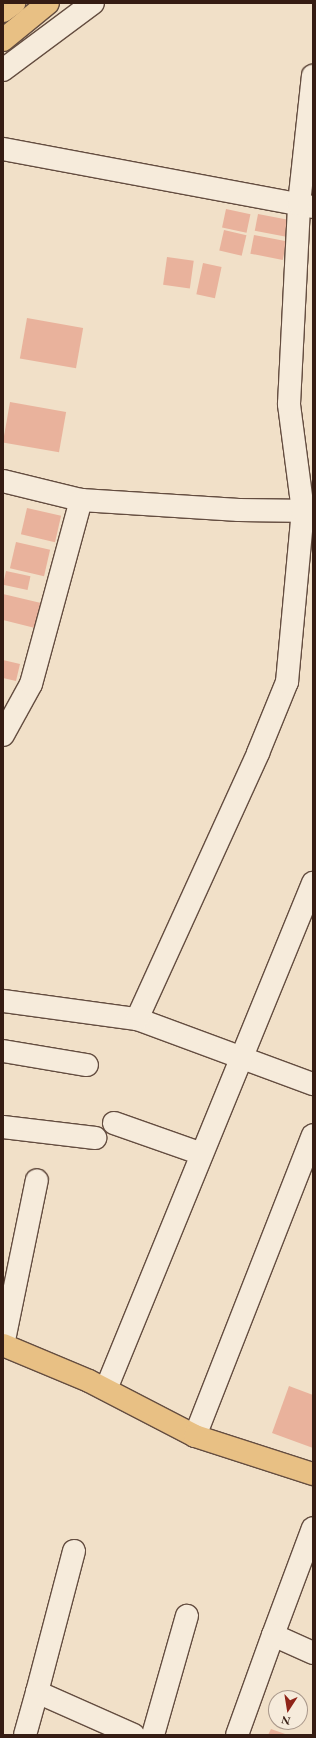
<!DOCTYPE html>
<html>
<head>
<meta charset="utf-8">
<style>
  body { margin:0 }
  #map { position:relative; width:316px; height:1738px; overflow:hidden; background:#f1e0c8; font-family:"EB Garamond",serif }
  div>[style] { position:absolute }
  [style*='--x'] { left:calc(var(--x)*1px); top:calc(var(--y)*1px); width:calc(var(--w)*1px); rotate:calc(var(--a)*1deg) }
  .building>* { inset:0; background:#e9b29c; transform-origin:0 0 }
  .roads { filter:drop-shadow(1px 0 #644d40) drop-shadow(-1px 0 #644d40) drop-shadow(0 1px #644d40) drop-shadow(0 -1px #644d40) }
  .minor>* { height:22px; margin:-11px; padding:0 11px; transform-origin:11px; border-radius:11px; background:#f6ebdb }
  .major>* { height:22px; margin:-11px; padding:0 11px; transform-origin:11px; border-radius:11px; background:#e8c084 }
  span { translate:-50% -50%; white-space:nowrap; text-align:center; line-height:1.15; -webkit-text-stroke:3px #f6ebdb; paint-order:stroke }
  .frame { position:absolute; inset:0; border:4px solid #351c13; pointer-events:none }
  .north { position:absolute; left:268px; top:1690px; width:40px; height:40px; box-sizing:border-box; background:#f6ebdb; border:1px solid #a9988b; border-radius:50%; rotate:192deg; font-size:11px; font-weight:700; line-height:16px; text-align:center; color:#351c13 }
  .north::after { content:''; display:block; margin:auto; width:14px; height:18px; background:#8f2418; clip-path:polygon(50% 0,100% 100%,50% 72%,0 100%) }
</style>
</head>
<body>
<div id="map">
  <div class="building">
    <div style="left:226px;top:209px;width:25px;height:19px;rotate:12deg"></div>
    <div style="left:258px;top:214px;width:32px;height:17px;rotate:11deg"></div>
    <div style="left:224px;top:230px;width:23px;height:21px;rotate:13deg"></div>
    <div style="left:254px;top:235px;width:33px;height:19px;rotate:11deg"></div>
    <div style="left:167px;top:257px;width:27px;height:28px;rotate:8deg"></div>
    <div style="left:203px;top:263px;width:19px;height:32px;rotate:12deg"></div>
    <div style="left:27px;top:318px;width:57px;height:41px;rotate:10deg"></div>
    <div style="left:10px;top:402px;width:57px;height:41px;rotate:10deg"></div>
    <div style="left:27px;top:508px;width:35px;height:27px;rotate:13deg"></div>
    <div style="left:16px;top:542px;width:35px;height:27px;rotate:13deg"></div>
    <div style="left:6px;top:571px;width:25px;height:14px;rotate:12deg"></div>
    <div style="clip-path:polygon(3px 594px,41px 603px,35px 628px,3px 620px)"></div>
    <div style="clip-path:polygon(3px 660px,20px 664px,16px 681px,3px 678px)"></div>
    <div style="clip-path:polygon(289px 1386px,313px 1395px,313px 1448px,272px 1433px)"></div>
    <div style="clip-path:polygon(271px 1729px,288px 1735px,268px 1735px)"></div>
  </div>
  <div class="roads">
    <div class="minor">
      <div style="--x:3;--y:70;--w:112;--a:-36.7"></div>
      <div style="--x:3;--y:149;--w:315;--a:10.6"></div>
      <div style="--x:3;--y:481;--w:80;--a:13.7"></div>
      <div style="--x:81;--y:500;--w:158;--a:3.6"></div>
      <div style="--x:239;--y:510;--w:74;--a:0.8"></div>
      <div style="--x:3;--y:735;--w:58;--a:-61.2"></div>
      <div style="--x:31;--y:684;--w:191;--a:-74.8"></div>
      <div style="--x:3;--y:1001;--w:135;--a:7.7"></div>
      <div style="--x:137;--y:1019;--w:188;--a:20.3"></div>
      <div style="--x:137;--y:1019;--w:292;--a:-65.5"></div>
      <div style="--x:258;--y:753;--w:77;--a:-67.8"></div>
      <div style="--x:287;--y:682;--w:172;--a:-84.7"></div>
      <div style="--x:303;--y:511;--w:108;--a:-97.5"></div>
      <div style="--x:289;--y:404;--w:200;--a:-87.1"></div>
      <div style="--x:299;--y:204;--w:129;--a:-83.8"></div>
      <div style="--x:3;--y:1051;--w:85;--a:9.5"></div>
      <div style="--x:114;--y:1123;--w:93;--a:19.4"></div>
      <div style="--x:3;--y:1127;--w:93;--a:6.8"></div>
      <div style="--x:3;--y:1345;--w:168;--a:-78.4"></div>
      <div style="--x:106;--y:1389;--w:547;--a:-67.75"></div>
      <div style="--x:195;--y:1436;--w:323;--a:-68.6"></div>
      <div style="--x:74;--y:1551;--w:146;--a:104.7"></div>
      <div style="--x:37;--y:1692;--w:106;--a:23.9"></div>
      <div style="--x:273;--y:1635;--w:114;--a:-69.5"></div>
      <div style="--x:25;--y:1735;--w:45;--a:-74.4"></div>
      <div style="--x:153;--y:1735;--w:124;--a:-74.1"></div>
      <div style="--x:237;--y:1735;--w:106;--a:-70.2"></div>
      <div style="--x:273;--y:1635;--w:44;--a:24.2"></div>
    </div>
    <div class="major">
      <div style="--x:3;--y:11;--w:14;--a:-36"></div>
      <div style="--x:3;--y:40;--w:58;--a:-39.4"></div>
      <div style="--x:3;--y:1345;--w:93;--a:22.7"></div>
      <div style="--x:89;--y:1381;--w:119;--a:27.4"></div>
      <div style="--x:195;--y:1436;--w:124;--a:17.9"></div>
    </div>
  </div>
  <div class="frame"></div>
  <div class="north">N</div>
</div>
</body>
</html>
